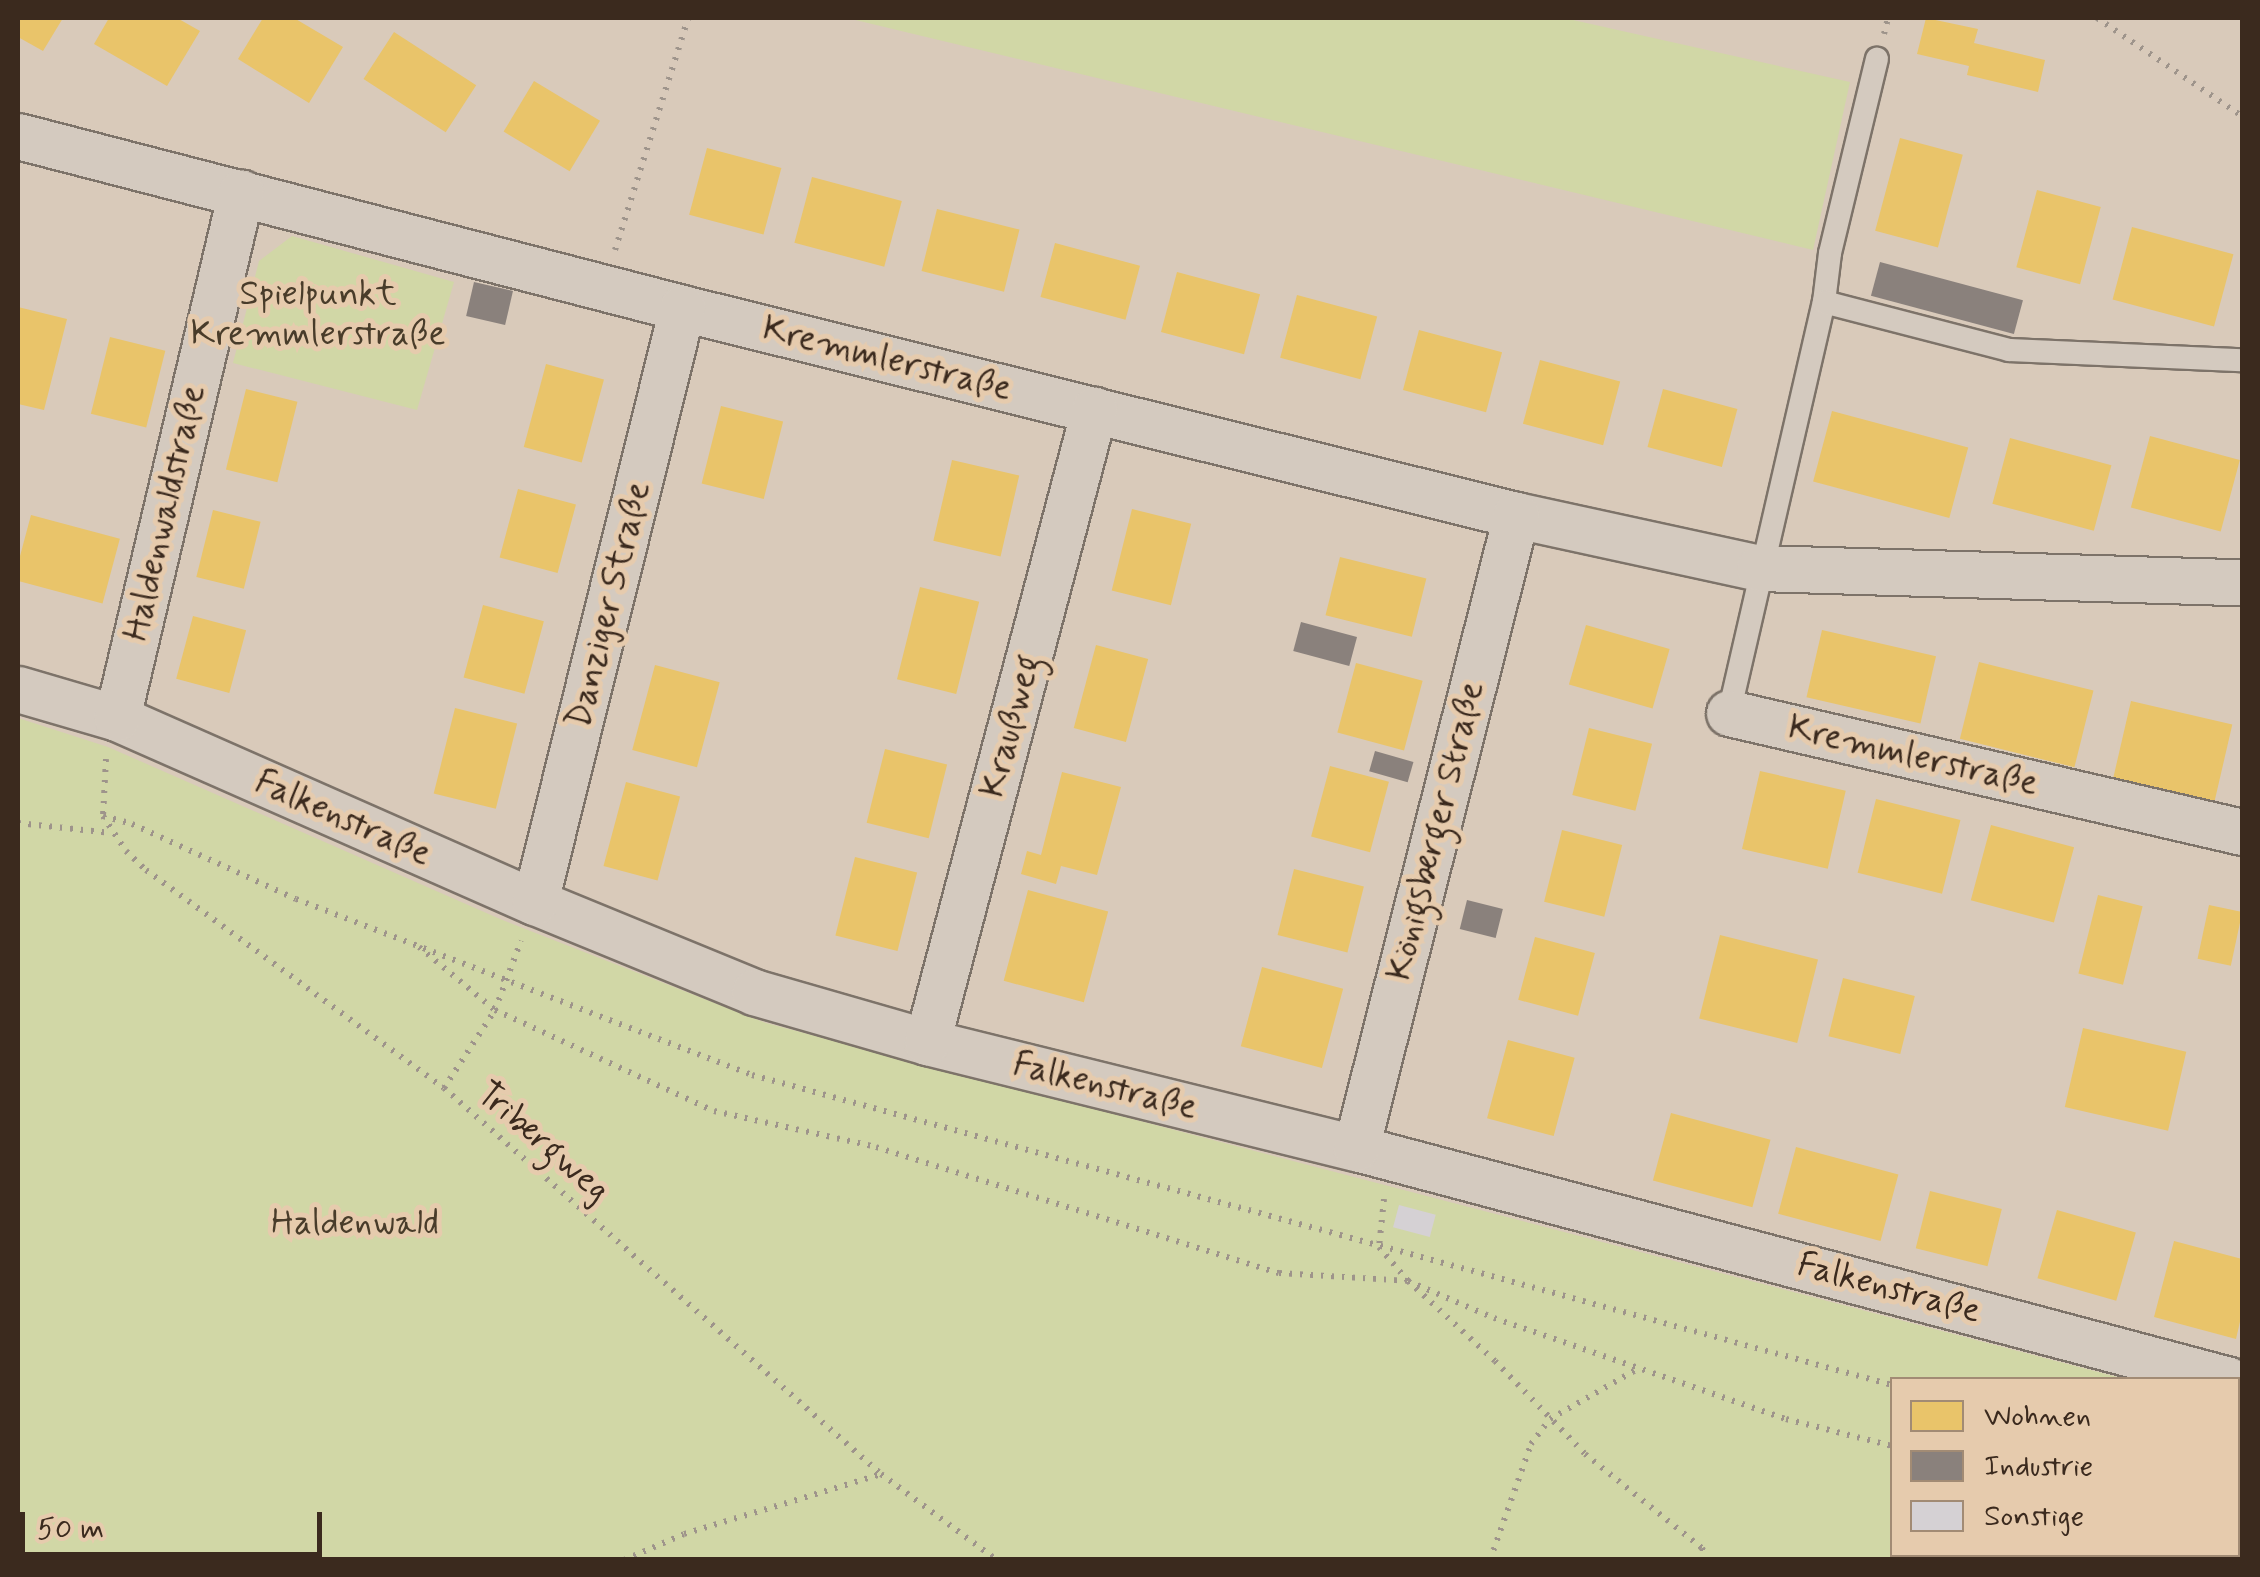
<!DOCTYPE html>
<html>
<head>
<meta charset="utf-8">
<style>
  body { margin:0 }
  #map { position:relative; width:2260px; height:1577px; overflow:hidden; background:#d9caba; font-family:Mynerve,sans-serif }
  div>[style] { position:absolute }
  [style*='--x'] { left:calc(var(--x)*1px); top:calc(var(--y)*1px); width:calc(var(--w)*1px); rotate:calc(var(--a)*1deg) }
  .green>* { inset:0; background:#d1d7a6 }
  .homes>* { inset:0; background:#e9c46a; transform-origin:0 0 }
  .industry>* { inset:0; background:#8a817c; transform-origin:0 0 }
  .building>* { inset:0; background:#d5d1d4; transform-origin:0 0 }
  .path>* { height:6px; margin-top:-3px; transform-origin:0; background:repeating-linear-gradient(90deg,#9e948b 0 2.5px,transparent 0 10.5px) }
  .roads { filter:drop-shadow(2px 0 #7d7369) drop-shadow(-2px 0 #7d7369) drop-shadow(0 2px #7d7369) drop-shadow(0 -2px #7d7369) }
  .service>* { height:22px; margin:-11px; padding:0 11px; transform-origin:11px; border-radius:11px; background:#d4cabf }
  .minor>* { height:45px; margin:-22.5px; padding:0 22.5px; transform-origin:22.5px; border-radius:22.5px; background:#d4cabf }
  span { translate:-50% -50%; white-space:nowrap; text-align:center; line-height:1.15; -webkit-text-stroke:10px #e6cbad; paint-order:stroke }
  .park-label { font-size:35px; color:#493c2a }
  .street-label { font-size:35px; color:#3b2a1e }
  .frame { position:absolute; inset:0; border:20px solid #3b2a1e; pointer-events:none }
  .legend { position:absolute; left:1890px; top:1377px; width:350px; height:180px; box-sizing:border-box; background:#e6cbad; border:2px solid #a28b74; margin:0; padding:12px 18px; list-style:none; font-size:30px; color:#3b2a1e }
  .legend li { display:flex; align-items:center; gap:20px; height:50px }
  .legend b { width:50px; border:2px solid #a28b74 }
  .scale { position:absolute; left:20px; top:1512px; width:302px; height:45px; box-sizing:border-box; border:5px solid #3b2a1e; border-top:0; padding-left:12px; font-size:30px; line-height:35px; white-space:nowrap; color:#3b2a1e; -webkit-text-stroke:8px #e6cbad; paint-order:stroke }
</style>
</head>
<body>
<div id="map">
  <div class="green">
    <div style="clip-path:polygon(847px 18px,1564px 18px,1850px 82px,1813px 250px)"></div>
    <div style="clip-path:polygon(292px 236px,454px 282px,417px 410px,233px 363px,259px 261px)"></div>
    <div style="clip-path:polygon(18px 718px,108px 747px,500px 919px,766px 1023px,2125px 1379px,1892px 1380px,1892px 1554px,2238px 1554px,2238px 1409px,2242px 1409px,2242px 1559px,18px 1559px)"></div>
  </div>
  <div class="homes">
    <div style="clip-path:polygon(18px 18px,63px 18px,43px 51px,18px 37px)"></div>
    <div style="clip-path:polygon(109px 18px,177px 18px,200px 31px,167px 86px,94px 44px)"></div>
    <div style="clip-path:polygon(263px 18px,294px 18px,343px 47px,309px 103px,238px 59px)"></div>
    <div style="clip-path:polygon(1926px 18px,1978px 29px,1974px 43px,2045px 60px,2038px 92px,1967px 75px,1969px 66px,1917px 54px)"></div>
    <div style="left:394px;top:32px;width:98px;height:56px;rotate:33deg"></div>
    <div style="left:534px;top:81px;width:77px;height:59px;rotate:31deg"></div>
    <div style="left:1900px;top:138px;width:65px;height:96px;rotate:15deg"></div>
    <div style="left:707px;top:148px;width:77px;height:69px;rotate:15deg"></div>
    <div style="left:812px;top:177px;width:93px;height:68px;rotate:15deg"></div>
    <div style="left:2037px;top:190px;width:66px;height:80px;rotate:15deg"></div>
    <div style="left:937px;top:209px;width:85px;height:64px;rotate:14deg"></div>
    <div style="left:2132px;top:227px;width:105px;height:75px;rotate:15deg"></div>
    <div style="left:1055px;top:243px;width:88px;height:56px;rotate:15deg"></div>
    <div style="left:1177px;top:272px;width:86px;height:62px;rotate:15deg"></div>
    <div style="left:1297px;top:295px;width:83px;height:65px;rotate:15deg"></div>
    <div style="clip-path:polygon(18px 307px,67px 319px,44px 410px,18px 404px)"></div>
    <div style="left:1419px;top:330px;width:86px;height:62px;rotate:15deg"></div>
    <div style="left:110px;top:337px;width:57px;height:79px;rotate:14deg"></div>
    <div style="left:1540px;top:360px;width:83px;height:66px;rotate:15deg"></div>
    <div style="left:546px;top:364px;width:60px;height:86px;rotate:15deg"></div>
    <div style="left:246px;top:389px;width:53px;height:83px;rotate:14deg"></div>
    <div style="left:1663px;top:389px;width:77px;height:60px;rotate:15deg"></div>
    <div style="left:721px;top:406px;width:64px;height:80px;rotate:14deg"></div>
    <div style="left:1832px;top:411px;width:141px;height:73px;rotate:15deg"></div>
    <div style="left:2150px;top:436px;width:93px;height:74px;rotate:15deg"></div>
    <div style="left:2010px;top:438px;width:105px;height:68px;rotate:15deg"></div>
    <div style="left:952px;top:460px;width:69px;height:83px;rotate:13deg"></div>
    <div style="left:518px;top:489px;width:60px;height:71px;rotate:15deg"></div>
    <div style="left:1132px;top:509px;width:61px;height:84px;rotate:14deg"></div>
    <div style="left:213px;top:510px;width:49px;height:69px;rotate:14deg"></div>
    <div style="left:31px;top:515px;width:92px;height:67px;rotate:15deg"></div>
    <div style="left:1340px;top:557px;width:89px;height:60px;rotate:14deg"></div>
    <div style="left:920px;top:587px;width:61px;height:95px;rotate:14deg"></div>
    <div style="left:483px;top:605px;width:63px;height:75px;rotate:15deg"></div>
    <div style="left:193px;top:616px;width:55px;height:65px;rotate:15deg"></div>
    <div style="left:1586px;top:625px;width:87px;height:62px;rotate:16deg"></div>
    <div style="left:1822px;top:630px;width:117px;height:69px;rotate:13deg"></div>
    <div style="left:1096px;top:645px;width:54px;height:86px;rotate:15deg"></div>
    <div style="left:1979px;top:662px;width:118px;height:79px;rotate:14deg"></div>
    <div style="left:1356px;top:663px;width:69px;height:72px;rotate:15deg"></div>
    <div style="left:655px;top:665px;width:67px;height:88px;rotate:15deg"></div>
    <div style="left:2131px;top:701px;width:104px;height:79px;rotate:13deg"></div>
    <div style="left:455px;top:708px;width:64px;height:88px;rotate:14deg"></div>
    <div style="left:1589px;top:728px;width:65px;height:69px;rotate:14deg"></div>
    <div style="left:885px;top:749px;width:64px;height:76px;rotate:14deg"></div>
    <div style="left:1330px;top:766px;width:61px;height:73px;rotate:15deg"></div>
    <div style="left:1760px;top:771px;width:88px;height:80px;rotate:13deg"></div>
    <div style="clip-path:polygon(1062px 772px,1121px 787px,1097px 875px,1061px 866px,1056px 884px,1021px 874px,1027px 851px,1041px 855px)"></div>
    <div style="left:626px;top:782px;width:56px;height:87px;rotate:15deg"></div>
    <div style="left:1876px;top:799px;width:87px;height:76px;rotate:14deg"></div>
    <div style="left:1991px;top:825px;width:86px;height:78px;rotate:15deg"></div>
    <div style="left:1562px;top:830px;width:62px;height:74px;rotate:14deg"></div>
    <div style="left:855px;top:857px;width:64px;height:81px;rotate:14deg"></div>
    <div style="left:1294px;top:869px;width:72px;height:68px;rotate:14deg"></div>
    <div style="left:1028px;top:890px;width:83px;height:94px;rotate:15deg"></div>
    <div style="left:2098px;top:895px;width:46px;height:81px;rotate:14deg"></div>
    <div style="left:2209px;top:905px;width:34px;height:55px;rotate:12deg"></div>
    <div style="left:1720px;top:935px;width:101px;height:86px;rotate:14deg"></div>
    <div style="left:1535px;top:937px;width:62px;height:65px;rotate:15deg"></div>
    <div style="left:1262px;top:967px;width:84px;height:82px;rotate:15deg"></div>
    <div style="left:1843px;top:978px;width:74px;height:60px;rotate:14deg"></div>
    <div style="left:2083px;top:1028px;width:106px;height:81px;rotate:13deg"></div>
    <div style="left:1508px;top:1040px;width:69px;height:81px;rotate:15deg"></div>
    <div style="left:1671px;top:1113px;width:103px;height:70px;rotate:15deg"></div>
    <div style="left:1796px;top:1147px;width:106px;height:69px;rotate:15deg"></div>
    <div style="left:1930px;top:1191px;width:74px;height:59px;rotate:14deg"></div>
    <div style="left:2057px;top:1210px;width:82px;height:71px;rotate:16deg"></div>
    <div style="clip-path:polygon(2174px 1241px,2242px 1259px,2242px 1313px,2236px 1339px,2154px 1317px)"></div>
  </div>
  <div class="industry">
    <div style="left:1880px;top:262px;width:148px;height:35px;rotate:15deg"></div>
    <div style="left:474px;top:282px;width:40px;height:35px;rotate:13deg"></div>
    <div style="left:1301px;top:622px;width:58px;height:30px;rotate:15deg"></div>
    <div style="left:1375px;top:751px;width:40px;height:21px;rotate:16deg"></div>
    <div style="left:1467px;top:900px;width:37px;height:30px;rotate:14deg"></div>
  </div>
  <div class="building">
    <div style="left:1399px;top:1205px;width:38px;height:23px;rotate:15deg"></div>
  </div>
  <div class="path">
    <div style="--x:2097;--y:18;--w:175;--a:34.1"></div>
    <div style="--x:1884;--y:34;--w:16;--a:-76"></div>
    <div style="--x:615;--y:250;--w:243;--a:-72.5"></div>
    <div style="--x:106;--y:759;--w:57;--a:93"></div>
    <div style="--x:103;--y:816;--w:42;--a:56.7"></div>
    <div style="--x:126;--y:851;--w:28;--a:44"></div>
    <div style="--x:146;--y:870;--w:369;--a:36.2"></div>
    <div style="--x:444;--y:1088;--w:583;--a:41.45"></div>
    <div style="--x:881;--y:1474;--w:144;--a:36.6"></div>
    <div style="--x:103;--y:816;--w:30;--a:15"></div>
    <div style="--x:132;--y:824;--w:180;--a:24.6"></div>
    <div style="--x:296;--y:899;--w:489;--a:21.1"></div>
    <div style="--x:752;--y:1075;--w:1181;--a:15.21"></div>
    <div style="--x:18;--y:823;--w:94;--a:6.1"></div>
    <div style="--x:419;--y:947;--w:99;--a:39.7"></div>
    <div style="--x:495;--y:1010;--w:241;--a:24.8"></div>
    <div style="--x:714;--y:1111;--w:166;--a:12.5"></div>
    <div style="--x:876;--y:1147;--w:422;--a:17.4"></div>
    <div style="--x:1279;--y:1273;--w:129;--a:3.5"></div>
    <div style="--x:1408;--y:1281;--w:94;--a:23.3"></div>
    <div style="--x:1494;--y:1318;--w:309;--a:19.1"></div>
    <div style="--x:1786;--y:1419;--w:109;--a:14.3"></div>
    <div style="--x:444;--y:1088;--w:93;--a:-56.8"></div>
    <div style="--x:495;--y:1010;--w:74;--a:-69.4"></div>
    <div style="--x:1384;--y:1199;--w:48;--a:95.9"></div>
    <div style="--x:1379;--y:1247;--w:45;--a:49.5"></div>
    <div style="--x:1408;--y:1281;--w:118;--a:42.6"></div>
    <div style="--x:1495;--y:1361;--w:129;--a:45.9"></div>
    <div style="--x:1585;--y:1454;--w:150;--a:38.8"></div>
    <div style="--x:1702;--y:1548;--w:13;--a:67"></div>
    <div style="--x:2238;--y:1479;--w:4;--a:14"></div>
    <div style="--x:2238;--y:1537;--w:4;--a:27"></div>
    <div style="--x:624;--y:1560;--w:65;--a:-23.4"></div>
    <div style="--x:684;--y:1534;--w:206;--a:-16.9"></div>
    <div style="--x:1490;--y:1560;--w:123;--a:-70.5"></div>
    <div style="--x:1531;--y:1444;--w:31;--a:-53"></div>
    <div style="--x:1550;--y:1419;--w:103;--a:-29.8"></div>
  </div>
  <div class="roads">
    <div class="service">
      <div style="--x:1824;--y:302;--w:49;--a:-83"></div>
      <div style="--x:1830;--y:253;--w:200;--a:-76.4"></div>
      <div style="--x:1729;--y:713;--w:422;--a:-77"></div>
      <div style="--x:1824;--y:302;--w:191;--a:14.5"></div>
      <div style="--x:2009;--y:350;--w:233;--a:2.5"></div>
    </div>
    <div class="minor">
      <div style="--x:18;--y:136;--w:686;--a:14.52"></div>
      <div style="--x:682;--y:308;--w:859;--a:13.94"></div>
      <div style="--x:1516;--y:515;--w:249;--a:12.3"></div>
      <div style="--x:1759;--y:568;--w:483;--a:1.7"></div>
      <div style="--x:18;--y:689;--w:103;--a:16.3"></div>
      <div style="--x:117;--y:718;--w:457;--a:23.8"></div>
      <div style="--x:535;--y:902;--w:237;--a:22.3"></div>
      <div style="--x:754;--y:992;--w:180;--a:16.1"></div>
      <div style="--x:927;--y:1042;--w:442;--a:13.9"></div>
      <div style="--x:1356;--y:1148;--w:903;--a:14.88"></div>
      <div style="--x:1729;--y:713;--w:527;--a:13.06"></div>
      <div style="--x:117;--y:718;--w:540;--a:-76.74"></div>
      <div style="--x:535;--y:902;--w:612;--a:-76.1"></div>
      <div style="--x:927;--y:1042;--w:654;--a:-75.2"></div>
      <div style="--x:1356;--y:1148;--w:653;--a:-75.81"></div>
    </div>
  </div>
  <div class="park-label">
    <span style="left:318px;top:314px">Spielpunkt<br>Kremmlerstraße</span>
    <span style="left:355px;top:1223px">Haldenwald</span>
  </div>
  <div class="street-label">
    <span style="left:887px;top:359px;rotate:14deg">Kremmlerstraße</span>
    <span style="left:165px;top:513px;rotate:-77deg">Haldenwaldstraße</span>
    <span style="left:609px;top:605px;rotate:-76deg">Danziger Straße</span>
    <span style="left:1011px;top:726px;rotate:-75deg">Kraußweg</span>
    <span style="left:1913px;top:756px;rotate:13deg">Kremmlerstraße</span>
    <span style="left:343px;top:818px;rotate:24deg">Falkenstraße</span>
    <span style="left:1436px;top:831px;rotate:-76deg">Königsberger Straße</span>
    <span style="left:1105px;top:1086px;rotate:14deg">Falkenstraße</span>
    <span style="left:543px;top:1142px;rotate:41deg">Tribergweg</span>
    <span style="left:1889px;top:1288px;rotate:15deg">Falkenstraße</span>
  </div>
  <div class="frame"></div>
  <ul class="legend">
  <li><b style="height:28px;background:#e9c46a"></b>Wohnen</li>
  <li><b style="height:28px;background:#8a817c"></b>Industrie</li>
  <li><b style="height:28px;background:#d5d1d4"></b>Sonstige</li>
  </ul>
  <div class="scale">50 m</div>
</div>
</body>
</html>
